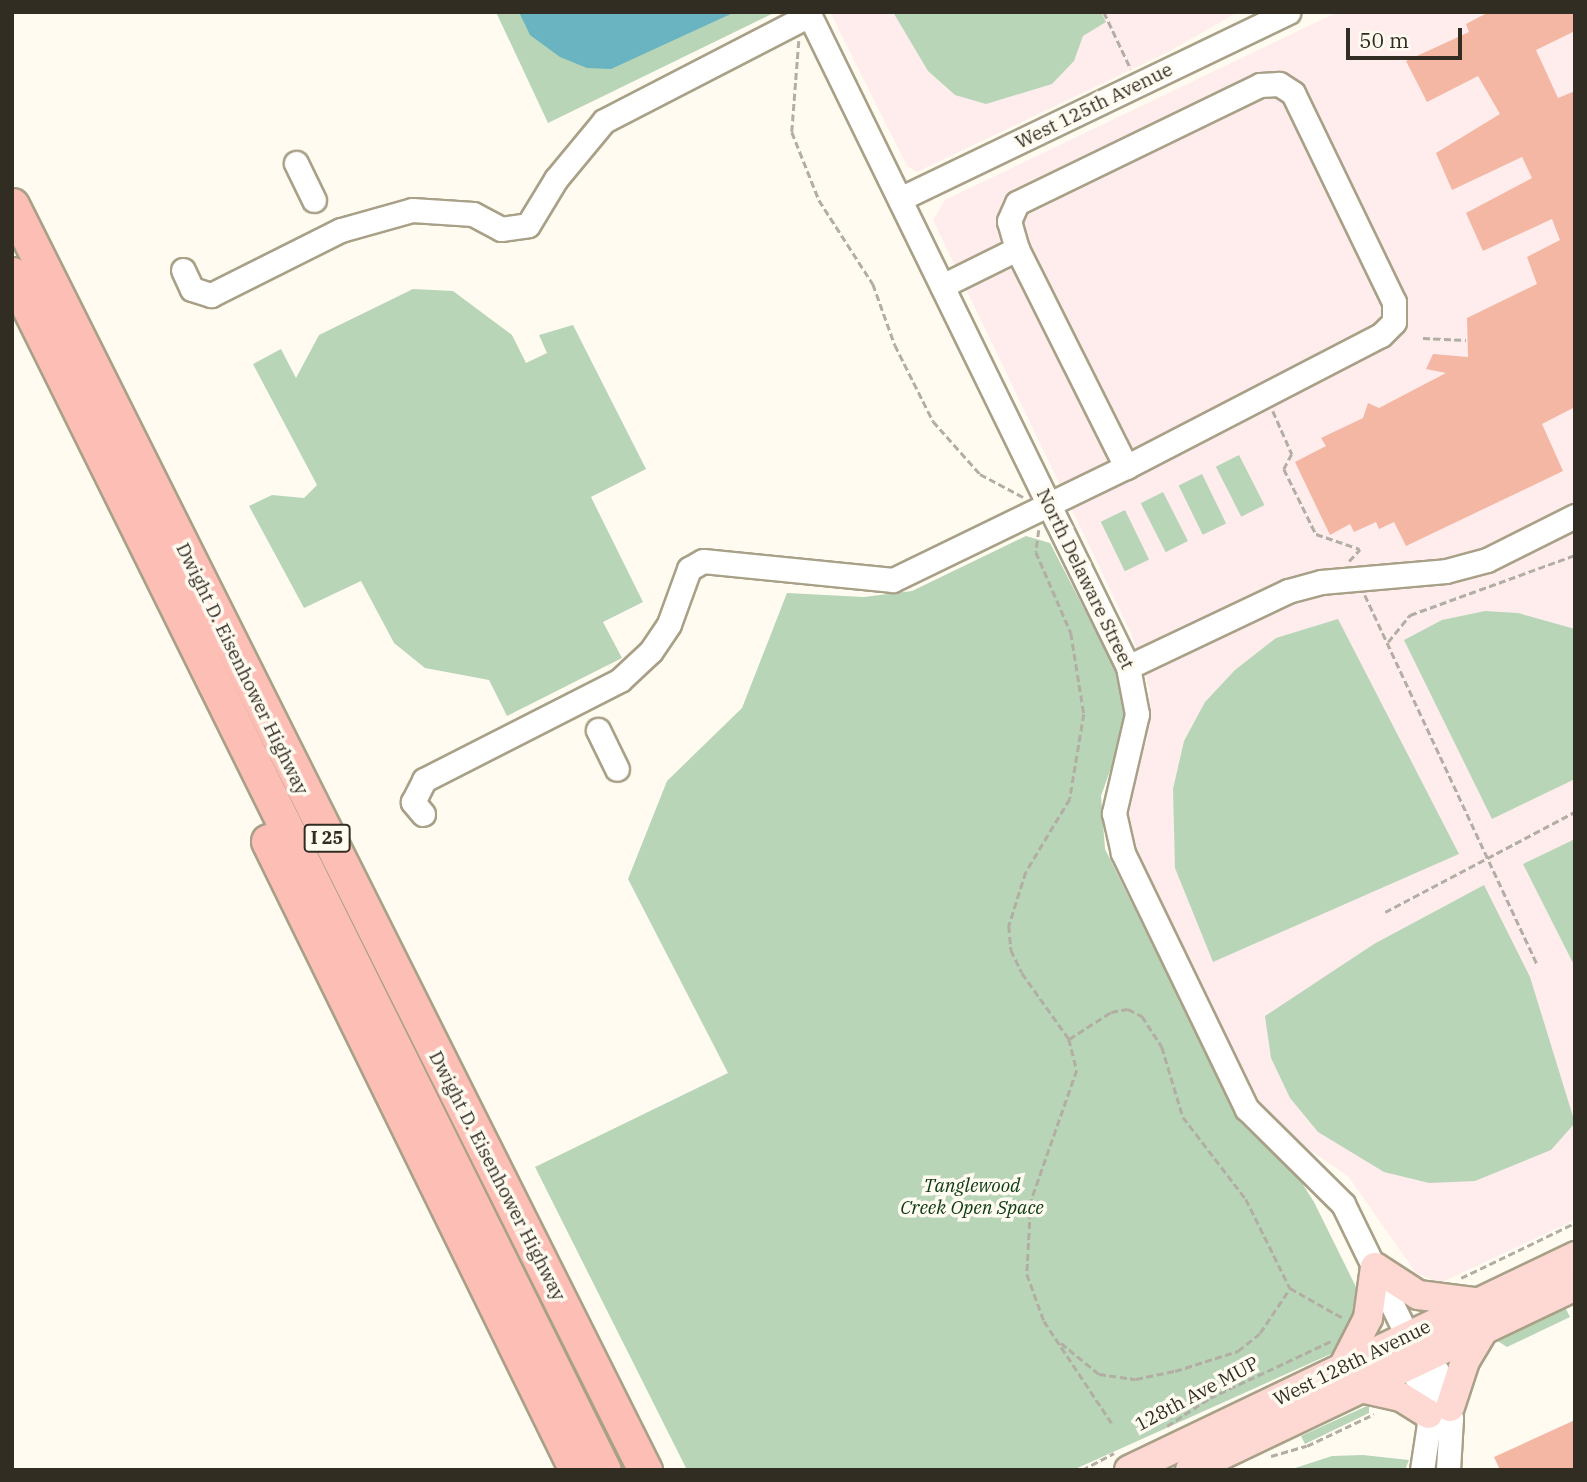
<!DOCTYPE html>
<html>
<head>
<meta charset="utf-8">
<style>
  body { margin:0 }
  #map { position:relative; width:1587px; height:1482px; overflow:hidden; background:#fffbf1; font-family:"IBM Plex Serif",serif }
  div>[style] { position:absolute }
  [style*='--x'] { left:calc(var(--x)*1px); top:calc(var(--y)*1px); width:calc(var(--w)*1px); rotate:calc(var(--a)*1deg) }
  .education>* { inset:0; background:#feedec }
  .green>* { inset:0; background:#b8d5b8; transform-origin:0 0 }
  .water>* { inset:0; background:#69b4c0 }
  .building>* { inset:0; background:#f3b7a3 }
  .path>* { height:2.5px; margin-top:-1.25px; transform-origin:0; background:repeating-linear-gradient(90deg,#b2aea4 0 7px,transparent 0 10.5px) }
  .roads { filter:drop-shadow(2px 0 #a8a087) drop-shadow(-2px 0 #a8a087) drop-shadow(0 2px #a8a087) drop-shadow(0 -2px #a8a087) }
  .minor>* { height:23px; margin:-11.5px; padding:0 11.5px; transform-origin:11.5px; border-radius:11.5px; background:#fff }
  .major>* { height:28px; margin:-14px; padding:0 14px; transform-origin:14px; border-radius:14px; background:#fed9d3 }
  .highway>* { height:33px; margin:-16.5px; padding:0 16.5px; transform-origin:16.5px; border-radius:16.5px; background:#fdbfb5 }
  span { translate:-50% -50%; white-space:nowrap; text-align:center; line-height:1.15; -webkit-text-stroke:7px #fffbf1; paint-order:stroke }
  .shield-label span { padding:2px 5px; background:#fffbf1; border:2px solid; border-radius:5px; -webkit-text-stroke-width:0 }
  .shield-label { font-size:18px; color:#312d23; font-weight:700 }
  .street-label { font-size:19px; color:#312d23 }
  .park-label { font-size:19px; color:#0a3a10; font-style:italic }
  .frame { position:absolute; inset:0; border:14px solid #312d23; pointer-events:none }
  .scale { position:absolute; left:1346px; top:28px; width:116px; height:32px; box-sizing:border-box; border:4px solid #312d23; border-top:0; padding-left:9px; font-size:21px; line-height:24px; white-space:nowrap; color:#312d23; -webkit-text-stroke:5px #fffbf1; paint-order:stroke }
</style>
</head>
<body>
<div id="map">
  <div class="education">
    <div style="clip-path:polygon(830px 12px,1238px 12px,1170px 51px,917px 172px,907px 166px)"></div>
    <div style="clip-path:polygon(1338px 12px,1575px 12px,1575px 1220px,1440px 1283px,1416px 1273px,1348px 1176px,1288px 1135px,1262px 1106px,1128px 837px,1127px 795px,1147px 740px,1150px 691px,1131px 633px,933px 220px,945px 200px)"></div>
  </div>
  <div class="green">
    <div style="clip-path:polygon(496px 12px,776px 12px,548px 123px)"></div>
    <div style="clip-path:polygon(893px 12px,1101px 12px,1106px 22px,1083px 36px,1074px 61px,1052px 84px,986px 104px,955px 95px,928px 71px)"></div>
    <div style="clip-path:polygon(413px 289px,453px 291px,512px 335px,526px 363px,547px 353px,539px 335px,573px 325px,646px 469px,591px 497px,643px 602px,603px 622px,622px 658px,507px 716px,489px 680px,425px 668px,394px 643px,361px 581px,304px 608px,249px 506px,272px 495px,304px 498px,317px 485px,253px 364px,281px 349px,296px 378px,319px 335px)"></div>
    <div style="left:1239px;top:455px;width:56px;height:26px;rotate:63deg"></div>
    <div style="left:1202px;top:474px;width:55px;height:26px;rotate:64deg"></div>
    <div style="left:1163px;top:492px;width:55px;height:25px;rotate:63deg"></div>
    <div style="left:1125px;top:510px;width:55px;height:27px;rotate:64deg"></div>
    <div style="clip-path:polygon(1026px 536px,1050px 543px,1121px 680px,1126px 726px,1101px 796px,1105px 849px,1240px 1122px,1300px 1180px,1314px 1202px,1357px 1289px,1360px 1315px,1351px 1318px,1345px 1343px,1333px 1353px,1073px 1470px,687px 1470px,535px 1167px,728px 1073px,628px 879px,667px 781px,742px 708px,787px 593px,864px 597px,912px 591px)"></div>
    <div style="clip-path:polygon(1485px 611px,1518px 613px,1575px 629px,1575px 779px,1492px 819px,1404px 640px,1442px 620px)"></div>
    <div style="clip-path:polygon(1338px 619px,1459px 854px,1213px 962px,1175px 868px,1173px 789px,1184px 741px,1205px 702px,1235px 670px,1276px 638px)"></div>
    <div style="clip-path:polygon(1575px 839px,1575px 967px,1523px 864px)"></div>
    <div style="clip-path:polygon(1484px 885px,1530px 977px,1575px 1123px,1551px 1150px,1475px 1181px,1429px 1183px,1384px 1172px,1318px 1132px,1290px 1098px,1271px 1058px,1265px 1016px,1374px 944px)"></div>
    <div style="clip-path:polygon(1564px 1305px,1570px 1317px,1507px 1347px,1496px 1340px)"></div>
    <div style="clip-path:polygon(1369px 1405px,1369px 1413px,1305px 1444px,1301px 1436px)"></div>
    <div style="clip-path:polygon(1363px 1455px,1409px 1460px,1405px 1470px,1289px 1470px,1332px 1456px)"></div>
  </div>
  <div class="water">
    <div style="clip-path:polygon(519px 12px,735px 12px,611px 69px,587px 68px,560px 57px,530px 35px)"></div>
  </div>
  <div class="building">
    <div style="clip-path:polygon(1489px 12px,1575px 12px,1575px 31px,1536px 50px,1558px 98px,1575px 91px,1575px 407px,1542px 424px,1563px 471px,1406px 546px,1394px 522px,1379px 529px,1376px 522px,1354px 532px,1350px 524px,1330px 535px,1295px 462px,1326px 446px,1321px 438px,1363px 418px,1368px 403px,1379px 408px,1446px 373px,1426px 369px,1433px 354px,1468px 357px,1467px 318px,1537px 284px,1527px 257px,1560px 240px,1552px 219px,1483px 251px,1466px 213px,1532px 178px,1522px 157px,1452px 190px,1436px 153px,1500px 114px,1478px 76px,1427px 102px,1406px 61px,1469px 32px,1466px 24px)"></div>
    <div style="clip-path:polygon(1575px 1420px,1575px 1470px,1500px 1470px,1494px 1457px)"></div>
  </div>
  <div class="path">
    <div style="--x:1104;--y:12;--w:63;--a:64.7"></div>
    <div style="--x:799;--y:41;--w:91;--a:94.4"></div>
    <div style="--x:792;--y:132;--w:73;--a:68.3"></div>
    <div style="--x:819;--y:200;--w:100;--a:57.3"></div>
    <div style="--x:873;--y:284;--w:65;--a:70.2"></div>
    <div style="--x:895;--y:345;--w:85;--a:63.4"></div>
    <div style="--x:933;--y:421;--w:71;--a:48.4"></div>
    <div style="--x:980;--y:474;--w:49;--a:28.1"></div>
    <div style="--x:1423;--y:338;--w:43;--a:2.7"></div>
    <div style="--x:1273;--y:411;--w:47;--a:66.2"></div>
    <div style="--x:1292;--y:454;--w:17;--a:118"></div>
    <div style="--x:1284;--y:469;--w:72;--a:63.8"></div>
    <div style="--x:1316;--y:534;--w:46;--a:18.8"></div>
    <div style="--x:1039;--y:530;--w:22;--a:98"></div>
    <div style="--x:1036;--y:552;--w:88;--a:66.6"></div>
    <div style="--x:1071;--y:633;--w:82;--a:80.9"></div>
    <div style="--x:1084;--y:714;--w:86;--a:99.4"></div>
    <div style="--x:1070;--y:799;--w:85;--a:121.1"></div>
    <div style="--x:1026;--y:872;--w:57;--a:107.5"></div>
    <div style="--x:1009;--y:926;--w:24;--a:85"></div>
    <div style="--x:1011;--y:950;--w:25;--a:64"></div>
    <div style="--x:1022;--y:973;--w:81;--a:54.5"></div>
    <div style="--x:1069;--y:1039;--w:32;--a:76"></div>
    <div style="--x:1077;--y:1070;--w:139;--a:109.3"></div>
    <div style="--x:1031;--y:1201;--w:73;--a:93.1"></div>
    <div style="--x:1027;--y:1274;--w:50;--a:70.1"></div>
    <div style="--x:1044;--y:1321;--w:125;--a:56.4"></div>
    <div style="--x:1349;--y:561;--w:16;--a:-47"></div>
    <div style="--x:1365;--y:595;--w:407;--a:65"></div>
    <div style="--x:1388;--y:642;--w:35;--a:-51"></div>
    <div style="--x:1410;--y:615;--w:176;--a:-20"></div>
    <div style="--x:1385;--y:912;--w:215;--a:-27.8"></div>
    <div style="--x:1069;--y:1039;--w:50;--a:-32.7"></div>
    <div style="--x:1111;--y:1012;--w:17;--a:-10"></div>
    <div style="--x:1128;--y:1009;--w:16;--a:27"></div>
    <div style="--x:1142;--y:1016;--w:37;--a:57"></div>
    <div style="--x:1162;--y:1047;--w:73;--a:73.3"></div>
    <div style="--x:1183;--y:1117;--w:103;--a:52.5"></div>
    <div style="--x:1246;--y:1199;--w:99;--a:63.7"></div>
    <div style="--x:1290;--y:1288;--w:61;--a:29.5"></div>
    <div style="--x:1461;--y:1278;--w:127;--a:-25.8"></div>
    <div style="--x:1061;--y:1343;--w:49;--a:39.2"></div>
    <div style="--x:1099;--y:1374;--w:37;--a:8"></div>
    <div style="--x:1136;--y:1379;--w:40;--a:-12"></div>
    <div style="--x:1175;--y:1371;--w:66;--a:-17.6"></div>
    <div style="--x:1238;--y:1351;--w:28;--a:-39"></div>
    <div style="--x:1260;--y:1333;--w:54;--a:-56.3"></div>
    <div style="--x:1167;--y:1426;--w:51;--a:-33.1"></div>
    <div style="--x:1210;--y:1398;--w:134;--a:-25.2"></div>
    <div style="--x:1271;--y:1456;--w:37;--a:-16"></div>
    <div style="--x:1307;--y:1446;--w:74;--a:-25.5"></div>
    <div style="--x:1082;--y:1470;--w:36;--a:-28"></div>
  </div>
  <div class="roads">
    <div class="minor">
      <div style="--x:808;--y:12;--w:729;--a:63.96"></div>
      <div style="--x:1128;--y:667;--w:48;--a:79.2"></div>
      <div style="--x:1137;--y:714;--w:102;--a:103.1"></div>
      <div style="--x:1114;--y:813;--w:41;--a:77.3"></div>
      <div style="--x:1123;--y:853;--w:284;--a:64.2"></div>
      <div style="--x:1247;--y:1109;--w:135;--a:44.7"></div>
      <div style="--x:1343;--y:1204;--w:174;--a:64"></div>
      <div style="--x:1419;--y:1360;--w:21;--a:31"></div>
      <div style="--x:1437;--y:1371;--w:49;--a:73.4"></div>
      <div style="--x:1451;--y:1418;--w:52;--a:93.3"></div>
      <div style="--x:296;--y:163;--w:41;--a:64.1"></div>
      <div style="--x:900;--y:199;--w:431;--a:-25.7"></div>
      <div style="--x:183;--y:270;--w:21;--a:65"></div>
      <div style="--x:192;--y:289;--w:20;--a:18"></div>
      <div style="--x:211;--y:295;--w:145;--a:-26.6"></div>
      <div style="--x:341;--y:230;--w:74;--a:-15.7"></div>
      <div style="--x:412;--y:210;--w:61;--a:3.8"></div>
      <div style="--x:473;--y:214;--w:32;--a:28"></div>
      <div style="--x:501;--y:229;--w:27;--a:-8"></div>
      <div style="--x:528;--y:225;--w:54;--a:-58.7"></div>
      <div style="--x:556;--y:179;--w:75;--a:-50.4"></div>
      <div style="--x:604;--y:121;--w:231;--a:-27.3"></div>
      <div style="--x:942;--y:286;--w:84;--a:-26.3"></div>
      <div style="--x:1128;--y:667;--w:177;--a:-25.4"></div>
      <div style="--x:1288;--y:591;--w:34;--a:-15"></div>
      <div style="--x:1321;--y:582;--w:125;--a:-5"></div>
      <div style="--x:1446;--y:571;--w:42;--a:-15"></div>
      <div style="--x:1487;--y:560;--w:98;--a:-26.6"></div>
      <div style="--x:598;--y:730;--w:43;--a:64"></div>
      <div style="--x:423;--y:814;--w:16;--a:-130"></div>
      <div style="--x:413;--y:802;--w:25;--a:-63"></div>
      <div style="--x:424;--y:780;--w:220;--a:-27"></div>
      <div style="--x:620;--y:680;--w:42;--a:-43.1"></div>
      <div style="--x:651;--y:651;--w:32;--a:-56"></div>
      <div style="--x:669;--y:624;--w:59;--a:-70"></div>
      <div style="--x:689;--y:569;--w:16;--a:-30"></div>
      <div style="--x:703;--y:561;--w:191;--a:5.7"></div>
      <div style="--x:893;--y:580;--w:259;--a:-25.9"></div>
      <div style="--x:1126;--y:467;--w:287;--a:-27.4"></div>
      <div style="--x:1381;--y:335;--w:18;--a:-45"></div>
      <div style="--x:1394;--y:322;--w:20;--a:-90"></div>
      <div style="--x:1394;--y:302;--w:232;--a:-115.8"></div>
      <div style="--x:1293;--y:93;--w:17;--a:-147"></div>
      <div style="--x:1279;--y:84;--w:19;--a:177"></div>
      <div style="--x:1260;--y:85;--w:270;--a:154.1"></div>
      <div style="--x:1017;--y:203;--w:20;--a:114"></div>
      <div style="--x:1009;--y:221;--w:29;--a:74"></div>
      <div style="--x:1017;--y:249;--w:244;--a:63.4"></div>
      <div style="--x:1419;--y:1360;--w:19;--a:96"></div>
      <div style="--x:1417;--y:1379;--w:47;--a:75.1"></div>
      <div style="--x:1429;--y:1424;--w:47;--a:98.7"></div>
    </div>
    <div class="major">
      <div style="--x:1375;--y:1267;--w:51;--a:33.1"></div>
      <div style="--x:1418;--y:1295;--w:56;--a:7.1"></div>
      <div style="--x:1343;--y:1367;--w:55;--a:-63"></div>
      <div style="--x:1368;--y:1318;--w:51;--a:-82.2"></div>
      <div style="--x:1361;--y:1388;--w:41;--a:12.7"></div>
      <div style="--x:1401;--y:1397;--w:32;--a:32"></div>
      <div style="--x:1450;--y:1407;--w:48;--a:-71.9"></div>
      <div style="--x:1465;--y:1361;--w:39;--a:-59"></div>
      <div style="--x:1129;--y:1470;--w:495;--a:-25.6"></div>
      <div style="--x:1190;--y:1470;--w:427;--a:-25.5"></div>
    </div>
    <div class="highway">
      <div style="--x:12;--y:205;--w:1415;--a:63.42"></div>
      <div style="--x:12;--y:274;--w:1334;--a:63.67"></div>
      <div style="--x:268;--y:841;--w:700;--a:63.91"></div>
    </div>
  </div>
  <div class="shield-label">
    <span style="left:327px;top:838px">I 25</span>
  </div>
  <div class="street-label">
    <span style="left:1094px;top:106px;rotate:-26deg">West 125th Avenue</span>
    <span style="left:1085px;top:579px;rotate:64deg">North Delaware Street</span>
    <span style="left:242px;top:669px;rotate:64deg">Dwight D. Eisenhower Highway</span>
    <span style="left:497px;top:1176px;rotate:63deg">Dwight D. Eisenhower Highway</span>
    <span style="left:1352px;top:1363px;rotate:-26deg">West 128th Avenue</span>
    <span style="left:1197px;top:1394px;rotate:-28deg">128th Ave MUP</span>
  </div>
  <div class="park-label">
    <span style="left:972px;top:1197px">Tanglewood<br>Creek Open Space</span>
  </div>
  <div class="frame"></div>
  <div class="scale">50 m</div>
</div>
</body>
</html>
